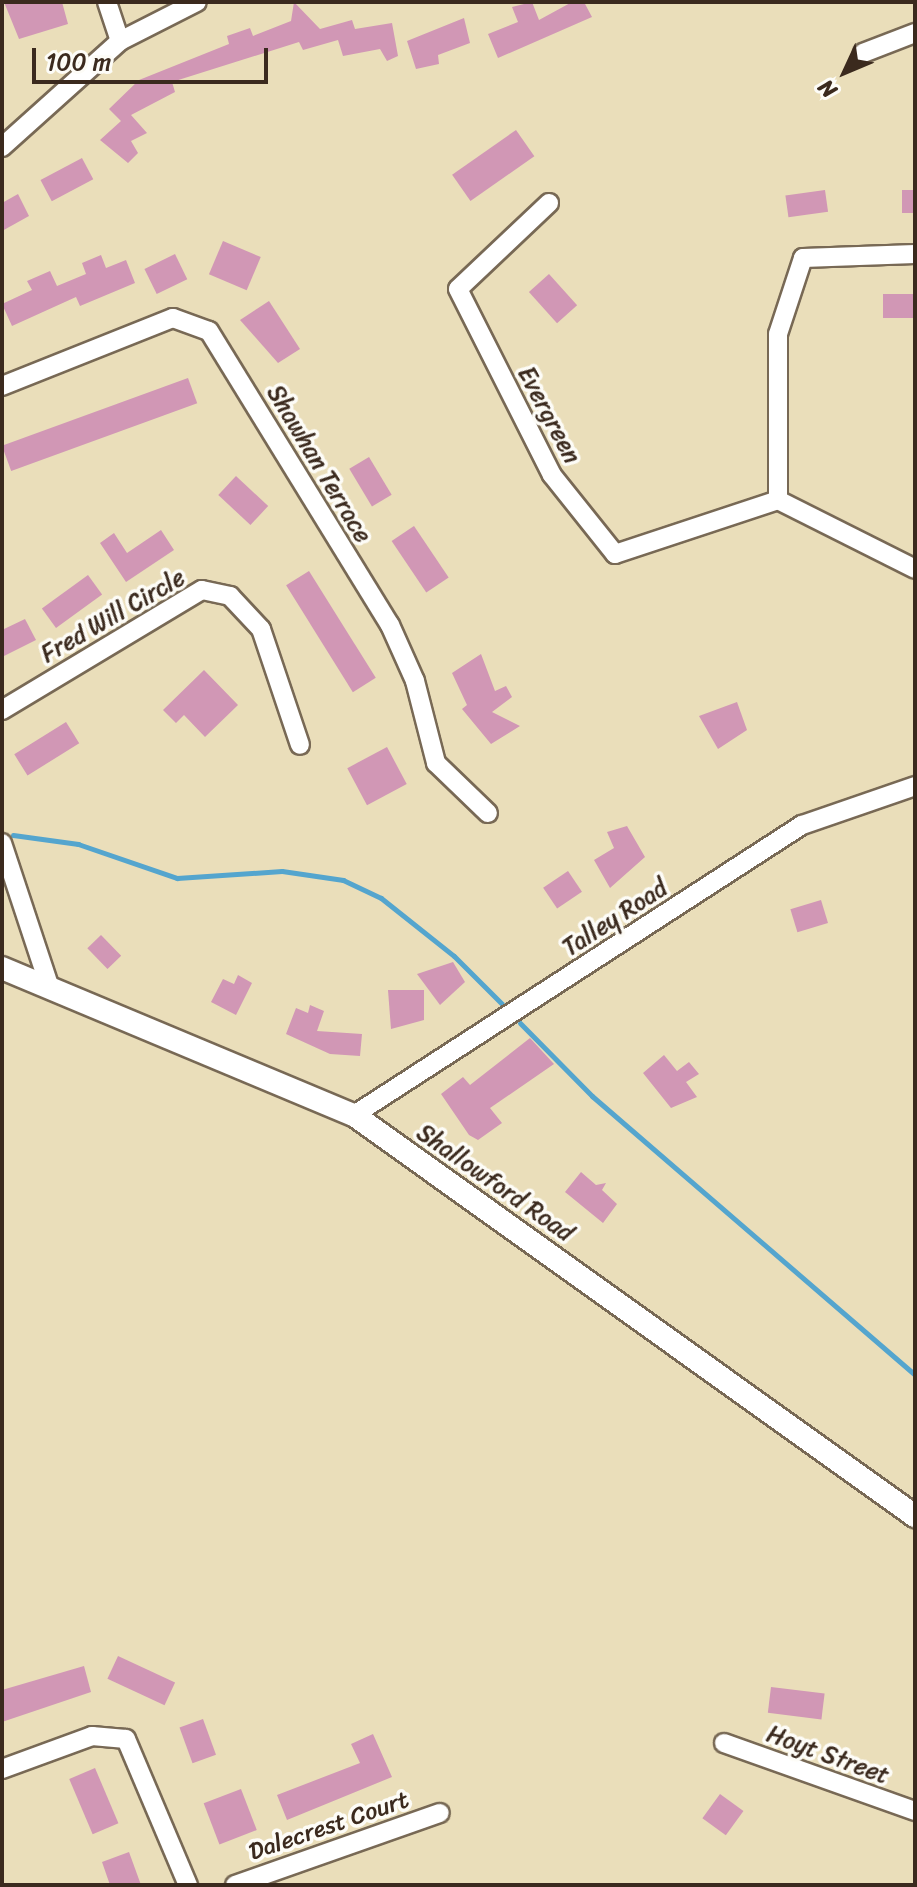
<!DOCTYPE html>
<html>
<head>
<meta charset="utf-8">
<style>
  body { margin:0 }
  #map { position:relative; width:917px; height:1887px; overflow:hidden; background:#eadeba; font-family:Sriracha,sans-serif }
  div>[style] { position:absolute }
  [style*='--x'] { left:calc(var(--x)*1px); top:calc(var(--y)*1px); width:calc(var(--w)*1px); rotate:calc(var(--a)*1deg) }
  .stream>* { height:5px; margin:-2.5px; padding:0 2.5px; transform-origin:2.5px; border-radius:2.5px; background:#54a5ce }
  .building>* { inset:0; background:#d197b5; transform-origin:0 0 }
  .roads { filter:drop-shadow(2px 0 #786955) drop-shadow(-2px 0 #786955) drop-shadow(0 2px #786955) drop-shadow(0 -2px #786955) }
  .minor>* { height:18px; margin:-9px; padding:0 9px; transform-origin:9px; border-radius:9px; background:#fff }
  .tertiary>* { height:22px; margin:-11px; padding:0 11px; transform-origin:11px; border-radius:11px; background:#fff }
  span { translate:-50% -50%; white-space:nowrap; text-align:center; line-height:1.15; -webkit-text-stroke:7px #fdfcf7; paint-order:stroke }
  .street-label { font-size:24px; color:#3b2a1e }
  .frame { position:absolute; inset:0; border:4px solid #3b2a1e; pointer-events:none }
  .north { position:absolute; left:805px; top:32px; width:80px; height:80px; -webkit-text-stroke:6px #fdfcf7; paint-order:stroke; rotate:226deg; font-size:22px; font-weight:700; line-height:32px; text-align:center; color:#3b2a1e }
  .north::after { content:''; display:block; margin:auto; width:28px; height:36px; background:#3b2a1e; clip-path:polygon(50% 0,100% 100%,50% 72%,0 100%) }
  .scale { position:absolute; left:32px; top:48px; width:236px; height:36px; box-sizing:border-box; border:4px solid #3b2a1e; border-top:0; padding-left:10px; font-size:24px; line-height:28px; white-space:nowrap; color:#3b2a1e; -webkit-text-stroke:6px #fdfcf7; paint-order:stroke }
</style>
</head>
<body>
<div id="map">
  <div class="stream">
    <div style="--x:13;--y:835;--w:66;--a:7.9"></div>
    <div style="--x:78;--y:844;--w:105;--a:19"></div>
    <div style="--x:177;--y:878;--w:105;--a:-3.8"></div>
    <div style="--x:282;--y:871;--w:62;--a:8.4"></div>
    <div style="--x:343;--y:880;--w:42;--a:25.3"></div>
    <div style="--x:381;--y:898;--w:93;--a:38.5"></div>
    <div style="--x:454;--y:956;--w:68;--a:45"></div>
    <div style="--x:520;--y:1023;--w:103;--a:45.4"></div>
    <div style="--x:592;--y:1096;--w:427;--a:40.8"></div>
  </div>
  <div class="building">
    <div style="clip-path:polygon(4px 2px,62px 2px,68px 24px,19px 39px)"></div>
    <div style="clip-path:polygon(294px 2px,320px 29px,352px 20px,355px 29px,392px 23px,398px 56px,387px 61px,380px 49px,343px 56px,338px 40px,303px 50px,299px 42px,172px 82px,175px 92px,131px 115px,147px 133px,131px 141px,138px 153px,128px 163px,100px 140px,121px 121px,109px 109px,139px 80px,229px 44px,227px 36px,250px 28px,253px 36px,291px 21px)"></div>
    <div style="clip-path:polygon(532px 2px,539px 20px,572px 2px,584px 2px,592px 17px,498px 58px,488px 34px,518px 22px,512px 7px)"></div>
    <div style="clip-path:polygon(464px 18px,470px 43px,438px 55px,439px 64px,416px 69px,407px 41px)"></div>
    <div style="left:516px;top:130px;width:32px;height:78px;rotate:55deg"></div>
    <div style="left:82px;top:158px;width:24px;height:47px;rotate:62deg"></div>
    <div style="left:825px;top:190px;width:22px;height:40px;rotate:82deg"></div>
    <div style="left:902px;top:190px;width:13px;height:23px"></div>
    <div style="clip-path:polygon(18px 194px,29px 216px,2px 231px,2px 203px)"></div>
    <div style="left:223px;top:241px;width:41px;height:36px;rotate:23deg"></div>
    <div style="left:175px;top:254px;width:28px;height:34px;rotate:64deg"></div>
    <div style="clip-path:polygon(101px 255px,106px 268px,126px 260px,135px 283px,80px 306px,76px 297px,12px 326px,2px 304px,32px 290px,27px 281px,50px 271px,57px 286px,86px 274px,82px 263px)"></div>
    <div style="left:549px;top:274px;width:42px;height:27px;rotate:48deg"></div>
    <div style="left:883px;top:294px;width:32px;height:24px"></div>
    <div style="clip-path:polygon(269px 301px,300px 349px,278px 363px,240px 320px)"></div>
    <div style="left:188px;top:378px;width:27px;height:198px;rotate:70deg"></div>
    <div style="left:369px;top:457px;width:44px;height:23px;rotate:59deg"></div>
    <div style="left:236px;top:476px;width:44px;height:26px;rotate:43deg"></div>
    <div style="left:414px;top:526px;width:62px;height:27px;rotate:56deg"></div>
    <div style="clip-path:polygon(161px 530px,174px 550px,126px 582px,100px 543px,114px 533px,127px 553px)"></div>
    <div style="left:309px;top:571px;width:126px;height:27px;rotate:58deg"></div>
    <div style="left:88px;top:575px;width:24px;height:57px;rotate:54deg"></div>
    <div style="clip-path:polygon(25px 619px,36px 640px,2px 657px,2px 630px)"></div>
    <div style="clip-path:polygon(481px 654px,495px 691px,506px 686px,512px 697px,492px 712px,520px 726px,491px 744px,462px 709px,467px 705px,452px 673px)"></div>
    <div style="clip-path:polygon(204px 670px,238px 705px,205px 737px,184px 715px,176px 723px,163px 710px)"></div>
    <div style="clip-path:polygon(737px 702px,747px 730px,718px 749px,699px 716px)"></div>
    <div style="left:66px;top:722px;width:25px;height:61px;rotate:58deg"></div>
    <div style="left:387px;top:747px;width:42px;height:45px;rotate:62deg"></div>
    <div style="clip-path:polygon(627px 826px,645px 857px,610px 888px,594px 860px,614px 848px,607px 832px)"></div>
    <div style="left:568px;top:871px;width:25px;height:30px;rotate:56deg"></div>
    <div style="left:821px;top:900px;width:24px;height:32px;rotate:73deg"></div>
    <div style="left:101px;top:935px;width:29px;height:19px;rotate:46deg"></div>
    <div style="clip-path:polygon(453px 962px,465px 982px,440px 1005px,417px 974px)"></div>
    <div style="clip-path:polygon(238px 975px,252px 983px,236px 1015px,211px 1002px,223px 979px,234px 984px)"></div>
    <div style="clip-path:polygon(388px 990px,424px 990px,424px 1020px,391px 1029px)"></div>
    <div style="clip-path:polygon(310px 1005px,324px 1011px,317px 1031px,362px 1034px,360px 1056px,330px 1054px,286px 1034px,296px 1008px,308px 1013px)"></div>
    <div style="clip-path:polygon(530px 1038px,554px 1064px,490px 1108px,502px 1123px,478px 1140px,469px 1135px,441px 1094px,463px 1077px,470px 1085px)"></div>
    <div style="clip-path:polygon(664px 1055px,677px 1071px,689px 1062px,699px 1074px,686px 1082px,697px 1097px,671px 1108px,643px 1073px)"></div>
    <div style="clip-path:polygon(581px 1172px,596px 1185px,606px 1183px,602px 1190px,617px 1204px,603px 1223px,565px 1192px)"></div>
    <div style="left:118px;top:1656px;width:63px;height:25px;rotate:25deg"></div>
    <div style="clip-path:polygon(84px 1666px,91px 1692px,2px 1722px,2px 1690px)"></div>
    <div style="left:771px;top:1687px;width:54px;height:26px;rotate:7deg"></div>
    <div style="left:203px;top:1719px;width:38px;height:25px;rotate:70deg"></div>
    <div style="clip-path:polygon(373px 1734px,392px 1777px,287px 1820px,277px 1795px,360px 1763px,351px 1744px)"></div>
    <div style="left:95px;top:1768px;width:60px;height:28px;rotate:67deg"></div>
    <div style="left:241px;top:1789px;width:44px;height:40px;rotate:69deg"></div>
    <div style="left:720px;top:1794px;width:29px;height:30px;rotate:36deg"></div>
    <div style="clip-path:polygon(129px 1852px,141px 1885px,110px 1885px,102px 1862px)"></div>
  </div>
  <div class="roads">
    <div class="minor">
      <div style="--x:107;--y:2;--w:41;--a:71.6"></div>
      <div style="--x:863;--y:53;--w:56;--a:-21"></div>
      <div style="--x:2;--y:147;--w:159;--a:-41.9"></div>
      <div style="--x:120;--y:41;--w:86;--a:-26.9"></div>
      <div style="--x:549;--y:203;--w:125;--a:136.6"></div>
      <div style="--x:458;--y:289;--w:208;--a:63.2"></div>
      <div style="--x:552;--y:475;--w:101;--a:51.4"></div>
      <div style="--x:615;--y:554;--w:172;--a:-18.3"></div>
      <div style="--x:915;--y:254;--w:112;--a:178"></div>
      <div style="--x:803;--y:258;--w:80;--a:108.2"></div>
      <div style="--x:778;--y:334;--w:166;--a:90"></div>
      <div style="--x:778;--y:500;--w:153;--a:26.7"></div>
      <div style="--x:2;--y:386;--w:184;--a:-21.7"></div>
      <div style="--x:173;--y:318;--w:38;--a:20"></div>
      <div style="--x:209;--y:331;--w:345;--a:58.4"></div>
      <div style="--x:390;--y:625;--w:61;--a:65.9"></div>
      <div style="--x:415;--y:681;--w:85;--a:75.6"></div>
      <div style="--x:436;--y:763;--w:72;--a:43.9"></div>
      <div style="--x:2;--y:710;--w:233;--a:-31"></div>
      <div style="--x:202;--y:590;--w:29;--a:12"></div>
      <div style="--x:230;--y:596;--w:45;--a:46.8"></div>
      <div style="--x:261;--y:629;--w:122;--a:71.4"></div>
      <div style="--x:2;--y:843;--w:153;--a:71.7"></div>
      <div style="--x:354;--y:1115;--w:534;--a:-32.92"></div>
      <div style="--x:802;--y:825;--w:120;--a:-19"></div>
      <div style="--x:724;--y:1743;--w:203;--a:19.6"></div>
      <div style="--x:2;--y:1769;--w:96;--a:-20.1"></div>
      <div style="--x:92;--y:1736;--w:34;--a:5"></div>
      <div style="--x:126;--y:1739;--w:159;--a:67"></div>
      <div style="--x:235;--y:1885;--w:217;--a:-19.4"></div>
    </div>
    <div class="tertiary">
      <div style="--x:2;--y:968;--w:381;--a:22.7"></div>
      <div style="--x:354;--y:1115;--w:690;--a:35.56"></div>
    </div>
  </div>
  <div class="street-label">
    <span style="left:549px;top:415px;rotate:62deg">Evergreen</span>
    <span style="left:319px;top:464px;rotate:59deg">Shawhan Terrace</span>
    <span style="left:113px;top:616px;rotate:-30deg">Fred Will Circle</span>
    <span style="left:615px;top:918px;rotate:-33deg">Talley Road</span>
    <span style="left:495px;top:1183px;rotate:35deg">Shallowford Road</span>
    <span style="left:828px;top:1755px;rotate:20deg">Hoyt Street</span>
    <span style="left:329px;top:1826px;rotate:-19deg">Dalecrest Court</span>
  </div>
  <div class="frame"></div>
  <div class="north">N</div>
  <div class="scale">100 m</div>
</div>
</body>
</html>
